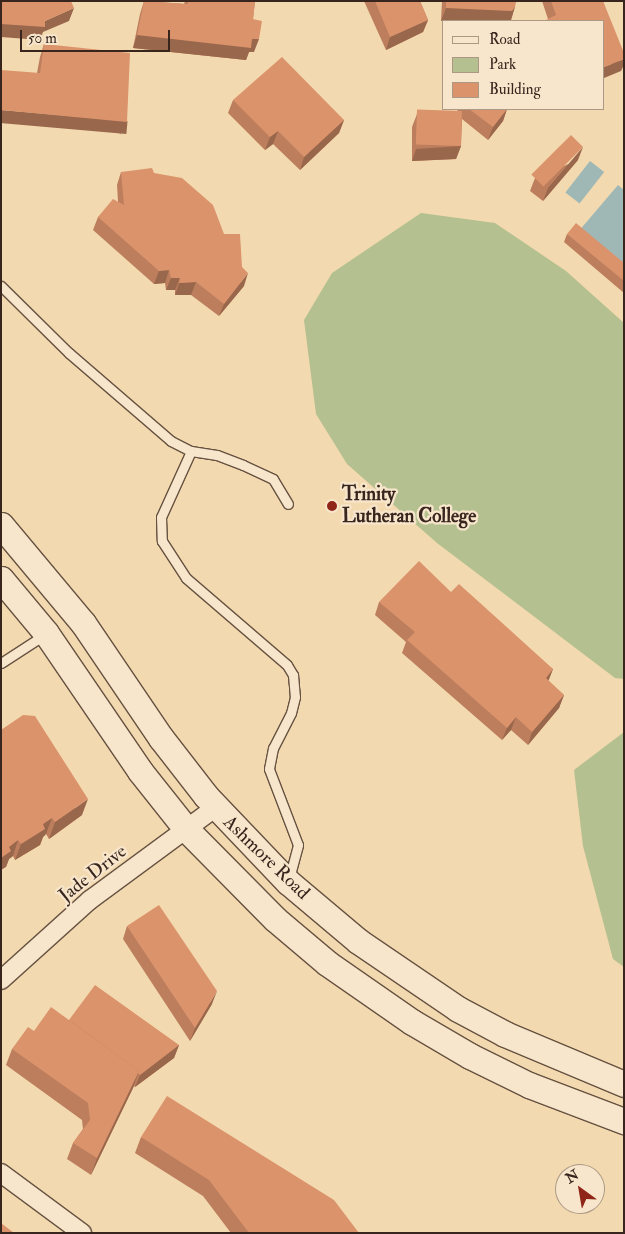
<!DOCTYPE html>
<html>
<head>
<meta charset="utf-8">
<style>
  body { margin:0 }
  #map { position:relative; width:625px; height:1234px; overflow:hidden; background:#f3d9af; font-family:"IM FELL Double Pica",serif }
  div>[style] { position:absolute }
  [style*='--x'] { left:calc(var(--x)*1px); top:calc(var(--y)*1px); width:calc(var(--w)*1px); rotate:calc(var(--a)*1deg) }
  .green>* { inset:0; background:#b4c090 }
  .water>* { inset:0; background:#9fb8b5; transform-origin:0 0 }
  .roads { filter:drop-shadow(1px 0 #675242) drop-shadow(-1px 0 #675242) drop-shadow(0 1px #675242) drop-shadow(0 -1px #675242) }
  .lane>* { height:9px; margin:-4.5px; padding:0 4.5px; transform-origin:4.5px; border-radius:4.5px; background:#f7e6cb }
  .street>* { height:18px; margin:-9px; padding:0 9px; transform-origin:9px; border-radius:9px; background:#f7e6cb }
  .secondary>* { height:25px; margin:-12.5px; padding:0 12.5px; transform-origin:12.5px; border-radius:12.5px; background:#f7e6cb }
  .wall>* { inset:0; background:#bc7e5d }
  .shaded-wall>* { inset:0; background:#99674c; transform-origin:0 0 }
  .building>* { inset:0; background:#db936c; transform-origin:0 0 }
  .dots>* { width:14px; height:14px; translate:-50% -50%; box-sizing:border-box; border:2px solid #f7e6cb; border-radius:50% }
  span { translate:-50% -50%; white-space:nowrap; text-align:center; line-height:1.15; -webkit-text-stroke:4.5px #f7e6cb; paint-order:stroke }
  .poi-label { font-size:19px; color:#38251e; font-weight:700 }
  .left { translate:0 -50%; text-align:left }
  .street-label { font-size:19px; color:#38251e }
  .frame { position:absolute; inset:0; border:2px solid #38251e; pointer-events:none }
  .legend { position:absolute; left:442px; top:20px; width:162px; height:90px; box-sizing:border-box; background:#f7e6cb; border:1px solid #ab9986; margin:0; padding:6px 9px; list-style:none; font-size:15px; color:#38251e }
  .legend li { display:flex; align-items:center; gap:10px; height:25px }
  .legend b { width:25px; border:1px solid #ab9986 }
  .north { position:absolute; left:555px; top:1164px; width:50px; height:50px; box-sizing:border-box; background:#f7e6cb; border:1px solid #ab9986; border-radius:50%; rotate:328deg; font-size:14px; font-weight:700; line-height:20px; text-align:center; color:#38251e }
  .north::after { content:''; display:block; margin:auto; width:18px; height:22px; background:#8f2418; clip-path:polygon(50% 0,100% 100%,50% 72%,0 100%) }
  .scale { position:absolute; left:20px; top:30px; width:150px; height:22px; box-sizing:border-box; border:2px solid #38251e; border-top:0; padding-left:6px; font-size:15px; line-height:18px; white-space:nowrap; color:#38251e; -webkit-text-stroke:4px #f7e6cb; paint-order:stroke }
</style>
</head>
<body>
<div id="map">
  <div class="green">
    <div style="clip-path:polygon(421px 213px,495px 223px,566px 271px,624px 323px,624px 679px,615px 678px,437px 543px,347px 464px,316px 414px,304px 320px,332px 273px)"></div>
    <div style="clip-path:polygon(624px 732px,624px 967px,613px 959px,583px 846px,574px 770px)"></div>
  </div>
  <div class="water">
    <div style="left:590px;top:161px;width:18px;height:40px;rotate:38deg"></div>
    <div style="clip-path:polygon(618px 185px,624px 190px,624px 270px,578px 232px)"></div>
  </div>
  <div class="roads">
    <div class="lane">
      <div style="--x:1;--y:286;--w:95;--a:44.6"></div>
      <div style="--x:69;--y:353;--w:135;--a:40.8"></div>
      <div style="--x:171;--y:441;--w:22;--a:27"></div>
      <div style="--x:191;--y:451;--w:26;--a:9"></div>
      <div style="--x:217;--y:455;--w:28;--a:21"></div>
      <div style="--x:243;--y:465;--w:33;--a:25"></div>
      <div style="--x:273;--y:479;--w:29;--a:59"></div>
      <div style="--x:191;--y:451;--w:72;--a:114.4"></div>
      <div style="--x:161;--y:517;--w:24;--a:88"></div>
      <div style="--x:162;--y:541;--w:44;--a:57"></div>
      <div style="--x:186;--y:578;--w:133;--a:40.7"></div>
      <div style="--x:287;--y:665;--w:12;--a:59"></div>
      <div style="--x:293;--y:675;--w:22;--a:85"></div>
      <div style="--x:295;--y:697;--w:16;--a:104"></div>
      <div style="--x:291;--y:713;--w:39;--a:117"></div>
      <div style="--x:273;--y:748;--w:21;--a:101"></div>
      <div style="--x:269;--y:769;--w:81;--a:69.1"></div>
      <div style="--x:298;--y:845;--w:35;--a:105"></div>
      <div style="--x:1;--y:663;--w:51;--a:-33.1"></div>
    </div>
    <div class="street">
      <div style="--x:1;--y:980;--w:120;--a:-42"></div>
      <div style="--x:90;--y:900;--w:157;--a:-36.4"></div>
      <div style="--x:1;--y:1173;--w:101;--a:36.5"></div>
    </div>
    <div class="secondary">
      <div style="--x:1;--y:525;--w:128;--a:50.1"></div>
      <div style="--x:83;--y:623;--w:139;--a:55.9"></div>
      <div style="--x:161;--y:738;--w:73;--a:52.2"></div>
      <div style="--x:206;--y:796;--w:119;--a:46.4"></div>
      <div style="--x:288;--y:882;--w:92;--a:40.1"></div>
      <div style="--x:358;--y:941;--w:121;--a:34.2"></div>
      <div style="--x:458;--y:1009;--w:53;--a:28"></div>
      <div style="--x:505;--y:1034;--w:129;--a:22.8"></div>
      <div style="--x:1;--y:579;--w:70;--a:50.2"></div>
      <div style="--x:46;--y:633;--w:167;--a:55.7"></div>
      <div style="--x:140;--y:771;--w:75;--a:51.5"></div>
      <div style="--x:187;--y:830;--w:125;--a:45.3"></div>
      <div style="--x:275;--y:919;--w:68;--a:40.2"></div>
      <div style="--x:327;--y:963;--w:103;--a:34.8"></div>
      <div style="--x:412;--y:1022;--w:67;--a:30.4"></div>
      <div style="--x:470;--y:1056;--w:66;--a:26.2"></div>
      <div style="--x:529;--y:1085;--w:102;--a:20.8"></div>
    </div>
  </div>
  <div class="wall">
    <div style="clip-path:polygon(144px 1px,184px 4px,185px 1px,255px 1px,253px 19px,254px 52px,249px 52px,246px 60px,133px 48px,140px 14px)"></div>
    <div style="clip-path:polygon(364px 1px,420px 1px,428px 20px,423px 32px,386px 50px)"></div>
    <div style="clip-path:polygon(442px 1px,516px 1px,511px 20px,509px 21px,441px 21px)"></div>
    <div style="clip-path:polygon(542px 1px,603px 1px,621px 71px,548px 19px)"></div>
    <div style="clip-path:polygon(44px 44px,122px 135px,37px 73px,40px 57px)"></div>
    <div style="clip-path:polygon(233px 100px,344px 120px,339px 133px,300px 170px,273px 144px,265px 150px,228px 113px)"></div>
    <div style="clip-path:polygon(458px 109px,507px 109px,503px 121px,488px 140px,462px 119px,461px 146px,456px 159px,412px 161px,412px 127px,417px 114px,457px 112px)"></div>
    <div style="clip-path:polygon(578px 160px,543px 201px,530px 191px,535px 178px)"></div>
    <div style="clip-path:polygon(121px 172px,154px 173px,244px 286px,219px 316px,191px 295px,175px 295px,175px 290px,166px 290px,165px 283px,154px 284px,93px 230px,98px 217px,118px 202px,117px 185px)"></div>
    <div style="clip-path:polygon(567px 234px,624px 263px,624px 293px,564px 242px)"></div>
    <div style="clip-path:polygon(451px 592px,553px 669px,548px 681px,564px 695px,559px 708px,528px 745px,511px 730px,502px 740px,402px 653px,406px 642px,375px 615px,379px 602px)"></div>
    <div style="clip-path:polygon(1px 730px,82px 815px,49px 839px,46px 834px,43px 837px,40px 845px,15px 860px,13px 856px,9px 859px,6px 867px)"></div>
    <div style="clip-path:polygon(127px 926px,212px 1004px,190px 1041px,123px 939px)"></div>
    <div style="clip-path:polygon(69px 1020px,179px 1045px,174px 1058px,135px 1087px,134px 1086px,91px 1175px,67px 1159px,73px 1143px,83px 1129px,82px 1120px,6px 1065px,12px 1049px)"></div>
    <div style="clip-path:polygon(141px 1137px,359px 1233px,231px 1233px,203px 1196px,135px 1153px)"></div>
  </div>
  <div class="shaded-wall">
    <div style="clip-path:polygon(515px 7px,511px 20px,509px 21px,441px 21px,446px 8px)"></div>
    <div style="clip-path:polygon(74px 8px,69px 21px,43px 32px,40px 40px,1px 37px,1px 24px,45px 21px)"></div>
    <div style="clip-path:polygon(428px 20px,423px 32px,386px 50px,390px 37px)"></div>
    <div style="clip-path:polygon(137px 35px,252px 39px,259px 39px,254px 52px,249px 52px,246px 60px,133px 48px)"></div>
    <div style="clip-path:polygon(624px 59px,624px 65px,621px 71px,604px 78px,604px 67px)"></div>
    <div style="clip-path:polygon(507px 109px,503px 121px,488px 140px,493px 127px)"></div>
    <div style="left:1px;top:110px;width:127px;height:13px;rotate:5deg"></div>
    <div style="clip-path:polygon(344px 120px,339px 133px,300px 170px,304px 157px)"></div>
    <div style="clip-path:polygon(278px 131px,273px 144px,265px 150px,270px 137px)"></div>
    <div style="clip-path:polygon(461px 146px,456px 159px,412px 161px,416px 149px)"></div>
    <div style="clip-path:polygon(583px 147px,578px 160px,543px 201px,548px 188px)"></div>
    <div style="clip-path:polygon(169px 270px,165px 283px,154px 284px,159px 271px)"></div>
    <div style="clip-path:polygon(248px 273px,244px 286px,219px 316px,224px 304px)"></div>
    <div style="clip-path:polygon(171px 278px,180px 278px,175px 290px,166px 290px)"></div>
    <div style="clip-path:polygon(196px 282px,191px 295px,175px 295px,179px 283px)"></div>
    <div style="clip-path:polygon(553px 669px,548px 682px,546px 678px)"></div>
    <div style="clip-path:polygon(564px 695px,559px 708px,528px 745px,532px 732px)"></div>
    <div style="clip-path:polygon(516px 717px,511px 730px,502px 740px,507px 728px)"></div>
    <div style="clip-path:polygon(88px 799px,82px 815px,49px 839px,55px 822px)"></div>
    <div style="clip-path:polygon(52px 818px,46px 834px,43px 837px,40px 845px,15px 860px,21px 844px,43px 824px)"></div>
    <div style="clip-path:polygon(18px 840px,13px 856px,9px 859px,6px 867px,1px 870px,1px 858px,9px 847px)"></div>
    <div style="clip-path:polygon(217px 991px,212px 1004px,190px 1041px,195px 1028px)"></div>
    <div style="clip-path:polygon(179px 1045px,174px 1058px,135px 1087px,140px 1075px)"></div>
    <div style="clip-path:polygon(139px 1071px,133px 1088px,91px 1175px,97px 1158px)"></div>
  </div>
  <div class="building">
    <div style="clip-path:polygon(1px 1px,71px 1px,74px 8px,45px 21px,45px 27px,1px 24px)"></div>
    <div style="clip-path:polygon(144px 1px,188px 4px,188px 1px,255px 1px,253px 19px,262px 21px,259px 39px,252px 39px,251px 48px,137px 35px)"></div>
    <div style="clip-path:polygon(375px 1px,420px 1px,428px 20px,390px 37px)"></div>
    <div style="clip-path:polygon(446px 1px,516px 1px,515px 7px,512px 11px,446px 8px)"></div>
    <div style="clip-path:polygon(551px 1px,603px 1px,624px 53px,624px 59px,604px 67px,604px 21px,544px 21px,556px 15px)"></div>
    <div style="clip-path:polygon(44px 44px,130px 53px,127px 122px,1px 110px,1px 70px,40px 73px)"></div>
    <div style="clip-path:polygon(282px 57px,344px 120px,304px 157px,278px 131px,270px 137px,233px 100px)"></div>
    <div style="clip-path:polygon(469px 109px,507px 109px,493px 127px)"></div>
    <div style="left:462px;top:111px;width:35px;height:45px;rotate:92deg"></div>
    <div style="left:571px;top:135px;width:17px;height:56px;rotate:45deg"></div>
    <div style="clip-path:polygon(152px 168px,154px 173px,182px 178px,213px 205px,224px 234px,240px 234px,242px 267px,248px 273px,224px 304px,196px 282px,179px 283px,180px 278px,171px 278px,169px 270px,159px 271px,98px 217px,113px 199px,124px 205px,121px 172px)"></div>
    <div style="clip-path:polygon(576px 223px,624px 263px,624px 281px,567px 234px)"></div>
    <div style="clip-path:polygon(419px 561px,451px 592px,459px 584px,553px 669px,546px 678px,564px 695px,532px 732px,516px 717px,507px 728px,407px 640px,415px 632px,379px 602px)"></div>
    <div style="clip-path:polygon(23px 715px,35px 716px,88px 799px,55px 822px,52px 818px,43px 824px,45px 829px,21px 844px,18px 840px,9px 847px,11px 851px,1px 858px,1px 730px)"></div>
    <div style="clip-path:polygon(159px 905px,217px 991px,195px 1028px,127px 926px)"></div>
    <div style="clip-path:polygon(95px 985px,179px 1045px,140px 1075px,138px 1073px,139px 1071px,69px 1020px)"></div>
    <div style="clip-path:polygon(51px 1007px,139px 1071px,97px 1158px,73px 1143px,90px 1120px,88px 1103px,12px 1049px,28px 1027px,34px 1031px)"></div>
    <div style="clip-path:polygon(167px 1096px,334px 1200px,359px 1233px,249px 1233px,209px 1180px,141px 1137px)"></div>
    <div style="clip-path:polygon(1px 1223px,14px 1233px,1px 1233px)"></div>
  </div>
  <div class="dots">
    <div style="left:332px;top:506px;background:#8f2418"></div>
  </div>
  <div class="poi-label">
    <span class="left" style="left:342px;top:506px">Trinity<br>Lutheran College</span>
  </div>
  <div class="street-label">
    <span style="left:266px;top:858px;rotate:44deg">Ashmore Road</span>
    <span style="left:93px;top:874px;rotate:-38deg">Jade Drive</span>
  </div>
  <div class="frame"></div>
  <ul class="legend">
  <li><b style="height:6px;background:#f7e6cb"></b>Road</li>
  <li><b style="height:14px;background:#b4c090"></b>Park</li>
  <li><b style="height:14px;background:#db936c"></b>Building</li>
  </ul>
  <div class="north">N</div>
  <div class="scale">50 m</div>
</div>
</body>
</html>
